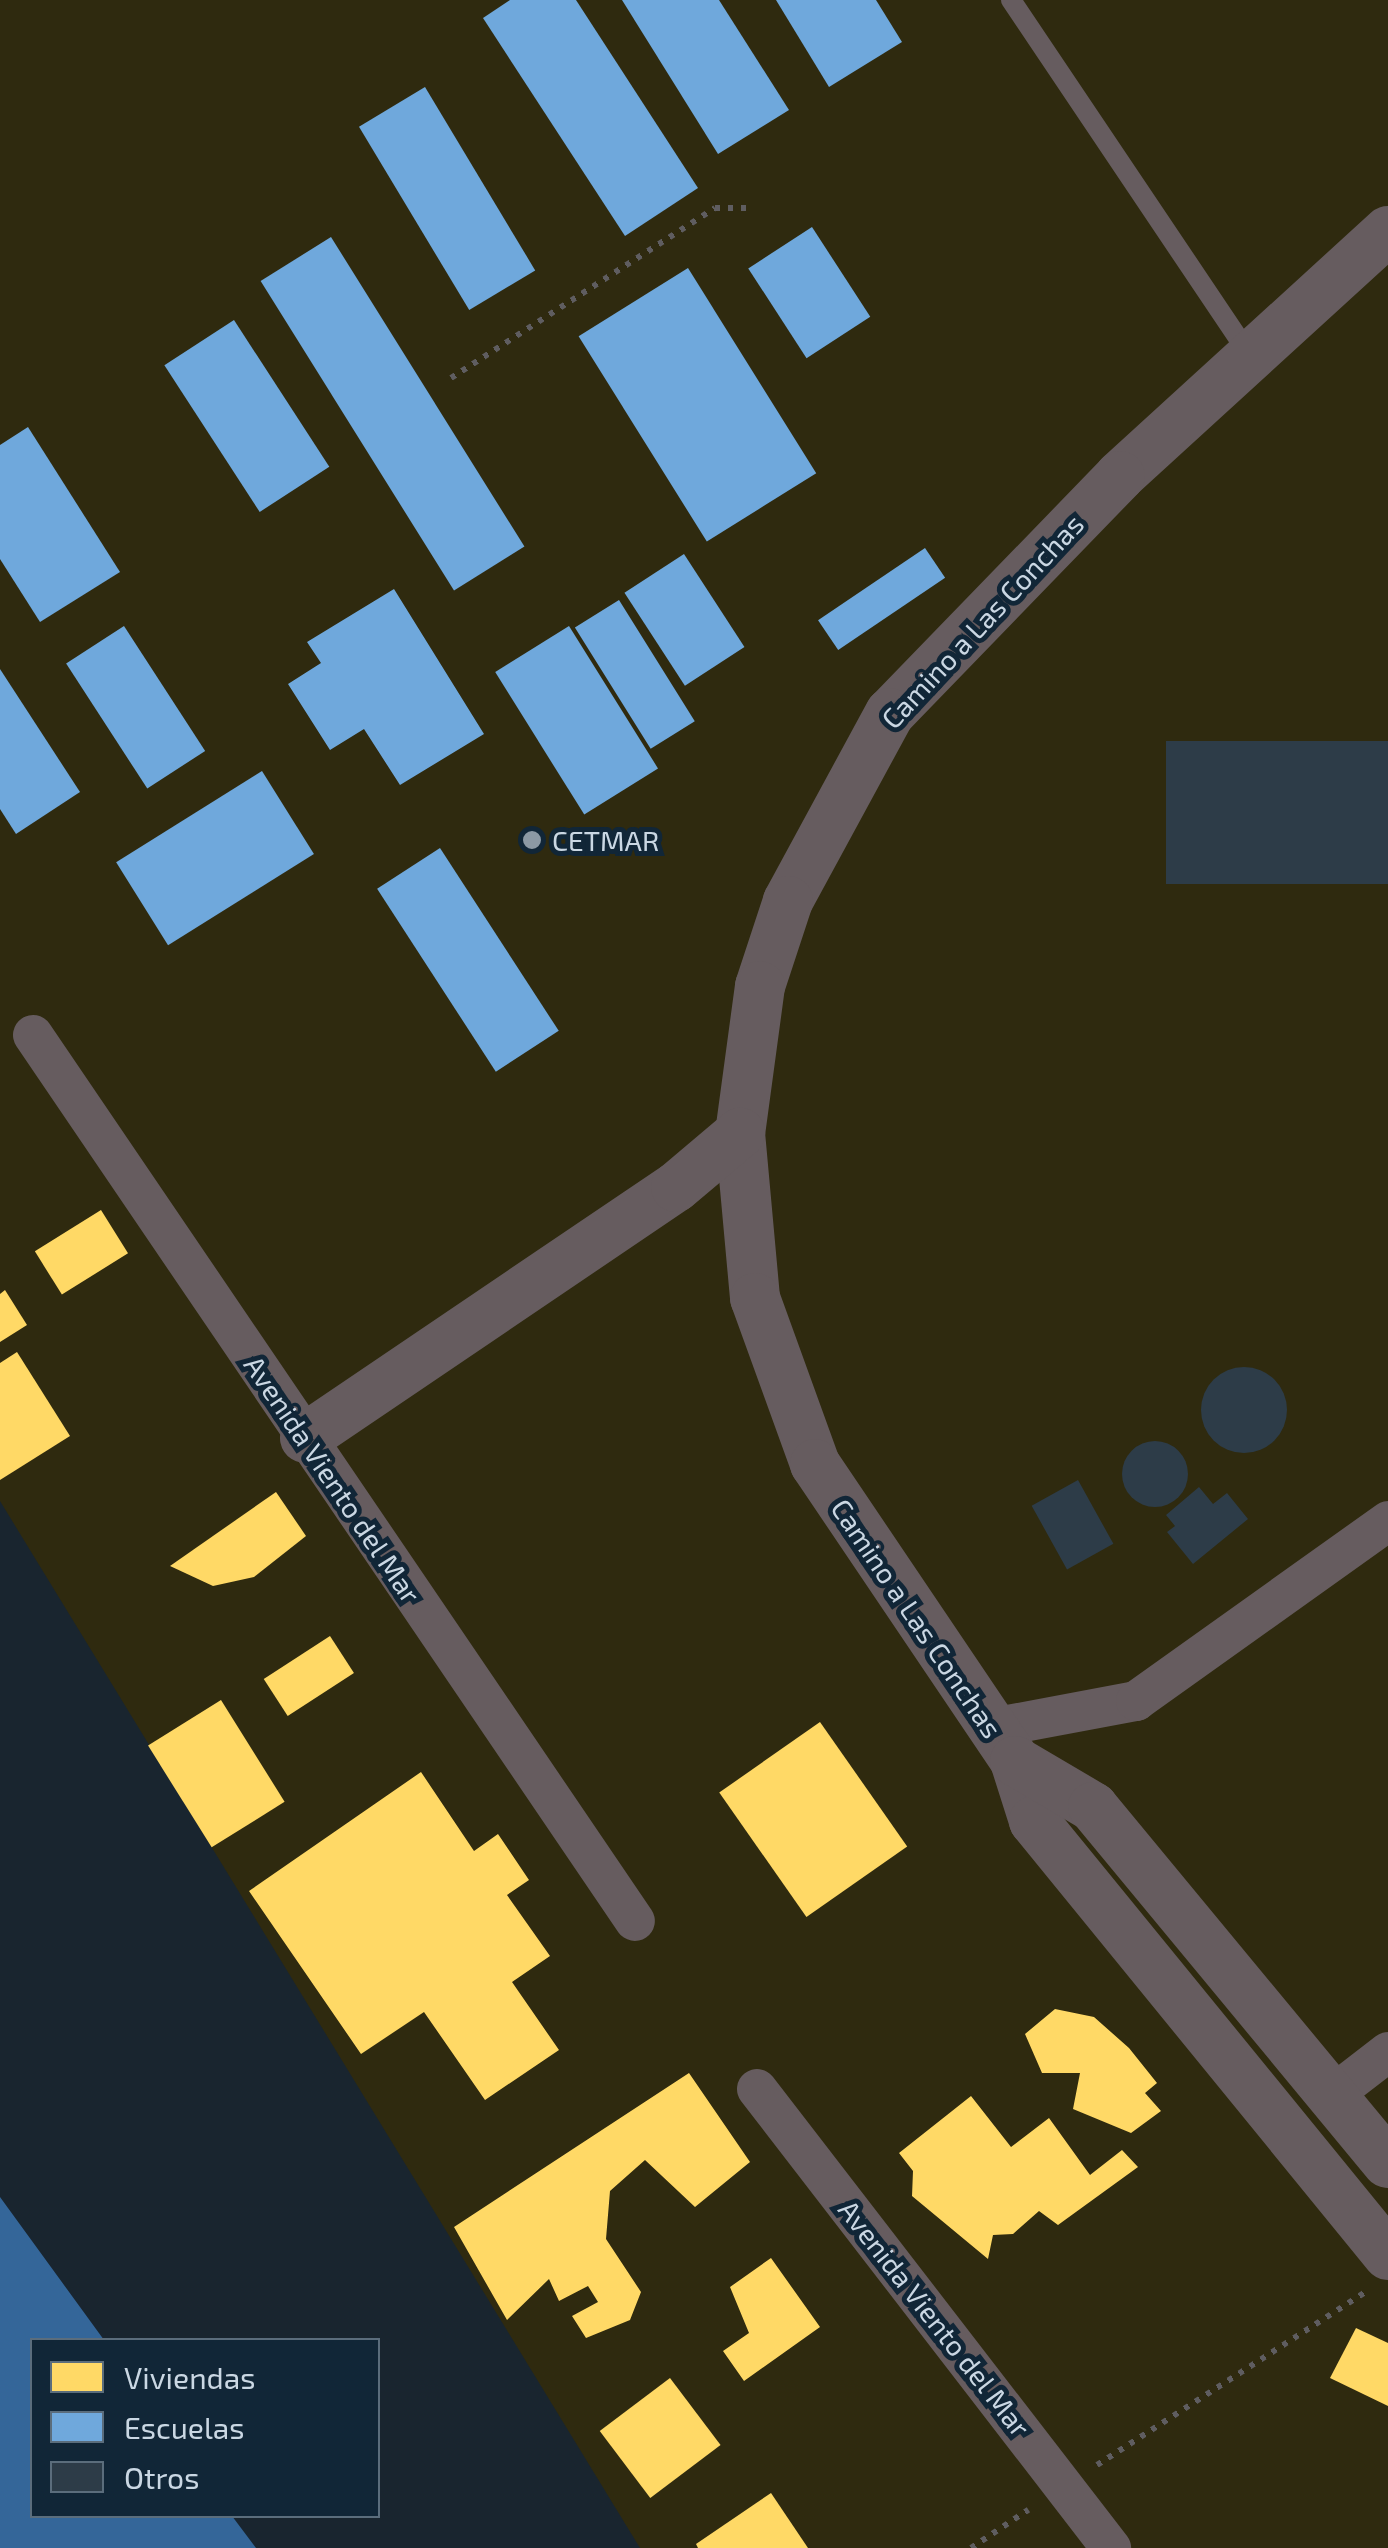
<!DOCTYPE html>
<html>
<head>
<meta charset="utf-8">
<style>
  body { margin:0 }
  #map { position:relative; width:1388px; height:2548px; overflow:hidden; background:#19252f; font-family:"Exo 2",sans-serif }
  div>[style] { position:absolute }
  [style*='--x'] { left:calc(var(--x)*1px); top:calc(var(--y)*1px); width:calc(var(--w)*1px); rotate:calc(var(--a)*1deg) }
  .sand>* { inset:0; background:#2f2a0f }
  .water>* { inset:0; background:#346699 }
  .homes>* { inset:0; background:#ffd966; transform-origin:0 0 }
  .schools>* { inset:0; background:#6fa8dc; transform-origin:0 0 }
  .building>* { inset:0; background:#2d3c48; transform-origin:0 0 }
  .round { border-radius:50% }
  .path>* { height:6px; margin-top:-3px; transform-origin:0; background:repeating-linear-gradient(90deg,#5f5d60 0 5px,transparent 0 13px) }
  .service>* { height:20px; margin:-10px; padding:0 10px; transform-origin:10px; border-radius:10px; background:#665c5f }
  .minor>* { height:40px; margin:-20px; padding:0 20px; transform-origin:20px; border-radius:20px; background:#665c5f }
  .tertiary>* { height:50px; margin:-25px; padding:0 25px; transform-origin:25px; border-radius:25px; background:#665c5f }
  .dots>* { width:28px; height:28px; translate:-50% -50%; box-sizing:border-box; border:5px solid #112637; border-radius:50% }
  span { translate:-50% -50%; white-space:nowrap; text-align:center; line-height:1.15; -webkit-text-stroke:10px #112637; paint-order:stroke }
  .street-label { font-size:28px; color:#cad7e3 }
  .poi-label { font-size:28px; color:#cad7e3 }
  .left { translate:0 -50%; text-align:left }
  .legend { position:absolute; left:30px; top:2338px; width:350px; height:180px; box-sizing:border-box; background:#112637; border:2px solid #5b6d7c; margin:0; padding:12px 18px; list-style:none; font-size:30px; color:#cad7e3 }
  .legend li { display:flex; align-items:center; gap:20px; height:50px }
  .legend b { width:50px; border:2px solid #5b6d7c }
</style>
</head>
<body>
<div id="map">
  <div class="sand">
    <div style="clip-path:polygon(0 0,1388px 0,1388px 2548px,640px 2548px,0 1501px)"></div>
  </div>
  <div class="water">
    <div style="clip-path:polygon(0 2197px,104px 2340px,32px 2340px,32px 2516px,232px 2516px,256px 2548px,0 2548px)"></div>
  </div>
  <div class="homes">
    <div style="left:101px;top:1210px;width:51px;height:78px;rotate:58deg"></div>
    <div style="clip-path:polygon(5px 1290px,27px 1325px,0 1342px,0 1294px)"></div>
    <div style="clip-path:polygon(17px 1352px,70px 1436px,0 1480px,0 1363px)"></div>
    <div style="clip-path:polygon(276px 1492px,306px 1536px,254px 1577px,213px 1586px,170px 1566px)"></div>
    <div style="left:330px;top:1636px;width:44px;height:79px;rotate:57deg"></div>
    <div style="left:221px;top:1700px;width:120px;height:86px;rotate:58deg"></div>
    <div style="left:820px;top:1722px;width:152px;height:123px;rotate:55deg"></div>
    <div style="clip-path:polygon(421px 1772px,474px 1851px,498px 1834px,529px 1880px,507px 1895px,550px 1956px,512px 1982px,559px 2050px,485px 2100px,424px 2012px,361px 2054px,249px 1891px)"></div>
    <div style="clip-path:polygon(1055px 2009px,1094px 2017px,1129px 2048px,1157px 2083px,1145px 2093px,1161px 2111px,1131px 2133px,1073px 2109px,1080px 2073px,1042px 2073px,1025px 2034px)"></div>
    <div style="clip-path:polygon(689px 2073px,750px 2162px,695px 2207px,645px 2160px,610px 2191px,606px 2239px,641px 2292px,630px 2320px,586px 2338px,572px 2316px,598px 2302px,588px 2286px,559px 2301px,549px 2279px,507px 2320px,454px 2227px)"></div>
    <div style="clip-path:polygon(971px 2096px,1011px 2147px,1049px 2118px,1090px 2175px,1122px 2150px,1138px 2167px,1058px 2225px,1039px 2211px,1013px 2234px,993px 2235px,988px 2259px,912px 2196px,913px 2171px,899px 2153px)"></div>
    <div style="clip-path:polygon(771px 2258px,820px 2327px,744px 2381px,723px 2351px,749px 2333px,730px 2287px)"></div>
    <div style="clip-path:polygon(1356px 2328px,1388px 2343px,1388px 2406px,1330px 2378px)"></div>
    <div style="left:670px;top:2378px;width:84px;height:88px;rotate:53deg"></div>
    <div style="clip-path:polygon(771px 2493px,808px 2548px,698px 2548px,696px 2544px)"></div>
  </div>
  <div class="schools">
    <div style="clip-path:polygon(510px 0,576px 0,698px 188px,625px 236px,483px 18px)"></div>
    <div style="clip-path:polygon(622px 0,719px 0,789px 110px,718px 154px)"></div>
    <div style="clip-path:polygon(776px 0,876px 0,902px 42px,829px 87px)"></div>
    <div style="left:425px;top:87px;width:214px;height:77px;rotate:59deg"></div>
    <div style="left:812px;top:227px;width:107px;height:76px;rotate:57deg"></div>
    <div style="left:331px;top:237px;width:365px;height:83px;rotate:58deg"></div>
    <div style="left:688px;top:268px;width:242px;height:129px;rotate:58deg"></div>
    <div style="left:234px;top:320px;width:175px;height:83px;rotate:57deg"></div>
    <div style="clip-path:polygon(28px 427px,120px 572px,40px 622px,0 559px,0 445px)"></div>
    <div style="left:925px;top:548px;width:36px;height:129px;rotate:56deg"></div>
    <div style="left:684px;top:554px;width:111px;height:71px;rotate:57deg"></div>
    <div style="clip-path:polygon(394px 589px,484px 734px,400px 785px,364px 729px,330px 750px,288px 684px,321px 663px,307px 642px)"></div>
    <div style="left:619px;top:600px;width:143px;height:52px;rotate:58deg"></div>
    <div style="left:124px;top:626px;width:149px;height:69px;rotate:57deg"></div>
    <div style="left:569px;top:626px;width:168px;height:87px;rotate:58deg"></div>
    <div style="clip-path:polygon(0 669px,80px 792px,16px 834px,0 809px)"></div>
    <div style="left:262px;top:771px;width:98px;height:172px;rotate:58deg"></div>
    <div style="left:440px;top:848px;width:218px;height:75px;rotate:57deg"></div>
  </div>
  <div class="building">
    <div style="left:1388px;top:741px;width:143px;height:222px;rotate:90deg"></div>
    <div class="round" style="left:1201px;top:1367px;width:86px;height:86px"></div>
    <div class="round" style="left:1122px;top:1441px;width:66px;height:66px"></div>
    <div style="left:1078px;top:1480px;width:73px;height:53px;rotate:61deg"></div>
    <div style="clip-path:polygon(1199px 1487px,1213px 1504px,1227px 1493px,1248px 1519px,1193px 1564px,1167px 1532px,1175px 1526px,1166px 1515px)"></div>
  </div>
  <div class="path">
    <div style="--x:451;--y:378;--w:314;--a:-32.8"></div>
    <div style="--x:715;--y:208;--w:38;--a:0"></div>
    <div style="--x:1097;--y:2465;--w:318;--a:-32.8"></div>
    <div style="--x:971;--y:2548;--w:69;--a:-33.7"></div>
  </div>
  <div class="service">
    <div style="--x:1011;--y:0;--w:428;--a:56.1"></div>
  </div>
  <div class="minor">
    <div style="--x:33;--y:1035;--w:1071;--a:55.81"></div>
    <div style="--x:992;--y:1728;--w:147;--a:-10.6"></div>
    <div style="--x:1136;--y:1701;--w:310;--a:-35.5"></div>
    <div style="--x:757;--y:2089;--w:580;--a:52.36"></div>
    <div style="--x:1331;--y:2096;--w:72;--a:-37.7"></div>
  </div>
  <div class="tertiary">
    <div style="--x:1388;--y:231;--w:363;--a:137.6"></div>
    <div style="--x:1120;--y:476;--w:330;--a:134.1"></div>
    <div style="--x:890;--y:713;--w:214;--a:118.5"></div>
    <div style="--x:788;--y:901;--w:89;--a:108.2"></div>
    <div style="--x:760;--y:986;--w:148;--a:97.7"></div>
    <div style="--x:740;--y:1133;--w:166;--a:84.8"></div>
    <div style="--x:755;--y:1298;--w:177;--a:70.1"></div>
    <div style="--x:815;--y:1464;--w:358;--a:56"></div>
    <div style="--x:1015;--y:1761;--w:63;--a:72.4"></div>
    <div style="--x:1034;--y:1821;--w:560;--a:50.8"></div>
    <div style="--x:305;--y:1438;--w:448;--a:-34.1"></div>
    <div style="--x:676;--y:1187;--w:84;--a:-40.2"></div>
    <div style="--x:1015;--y:1761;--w:91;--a:30.5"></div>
    <div style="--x:1093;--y:1807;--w:462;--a:50.4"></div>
  </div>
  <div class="dots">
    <div style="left:532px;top:840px;background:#8c99a4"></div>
  </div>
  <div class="street-label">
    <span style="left:982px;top:621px;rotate:-47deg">Camino a Las Conchas</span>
    <span style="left:333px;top:1479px;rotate:56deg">Avenida Viento del Mar</span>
    <span style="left:917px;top:1618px;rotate:56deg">Camino a Las Conchas</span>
    <span style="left:935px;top:2318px;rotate:52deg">Avenida Viento del Mar</span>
  </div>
  <div class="poi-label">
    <span class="left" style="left:552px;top:840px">CETMAR</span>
  </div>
  <ul class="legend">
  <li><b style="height:28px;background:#ffd966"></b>Viviendas</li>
  <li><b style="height:28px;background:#6fa8dc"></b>Escuelas</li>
  <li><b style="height:28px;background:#2d3c48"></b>Otros</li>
  </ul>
</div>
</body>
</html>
